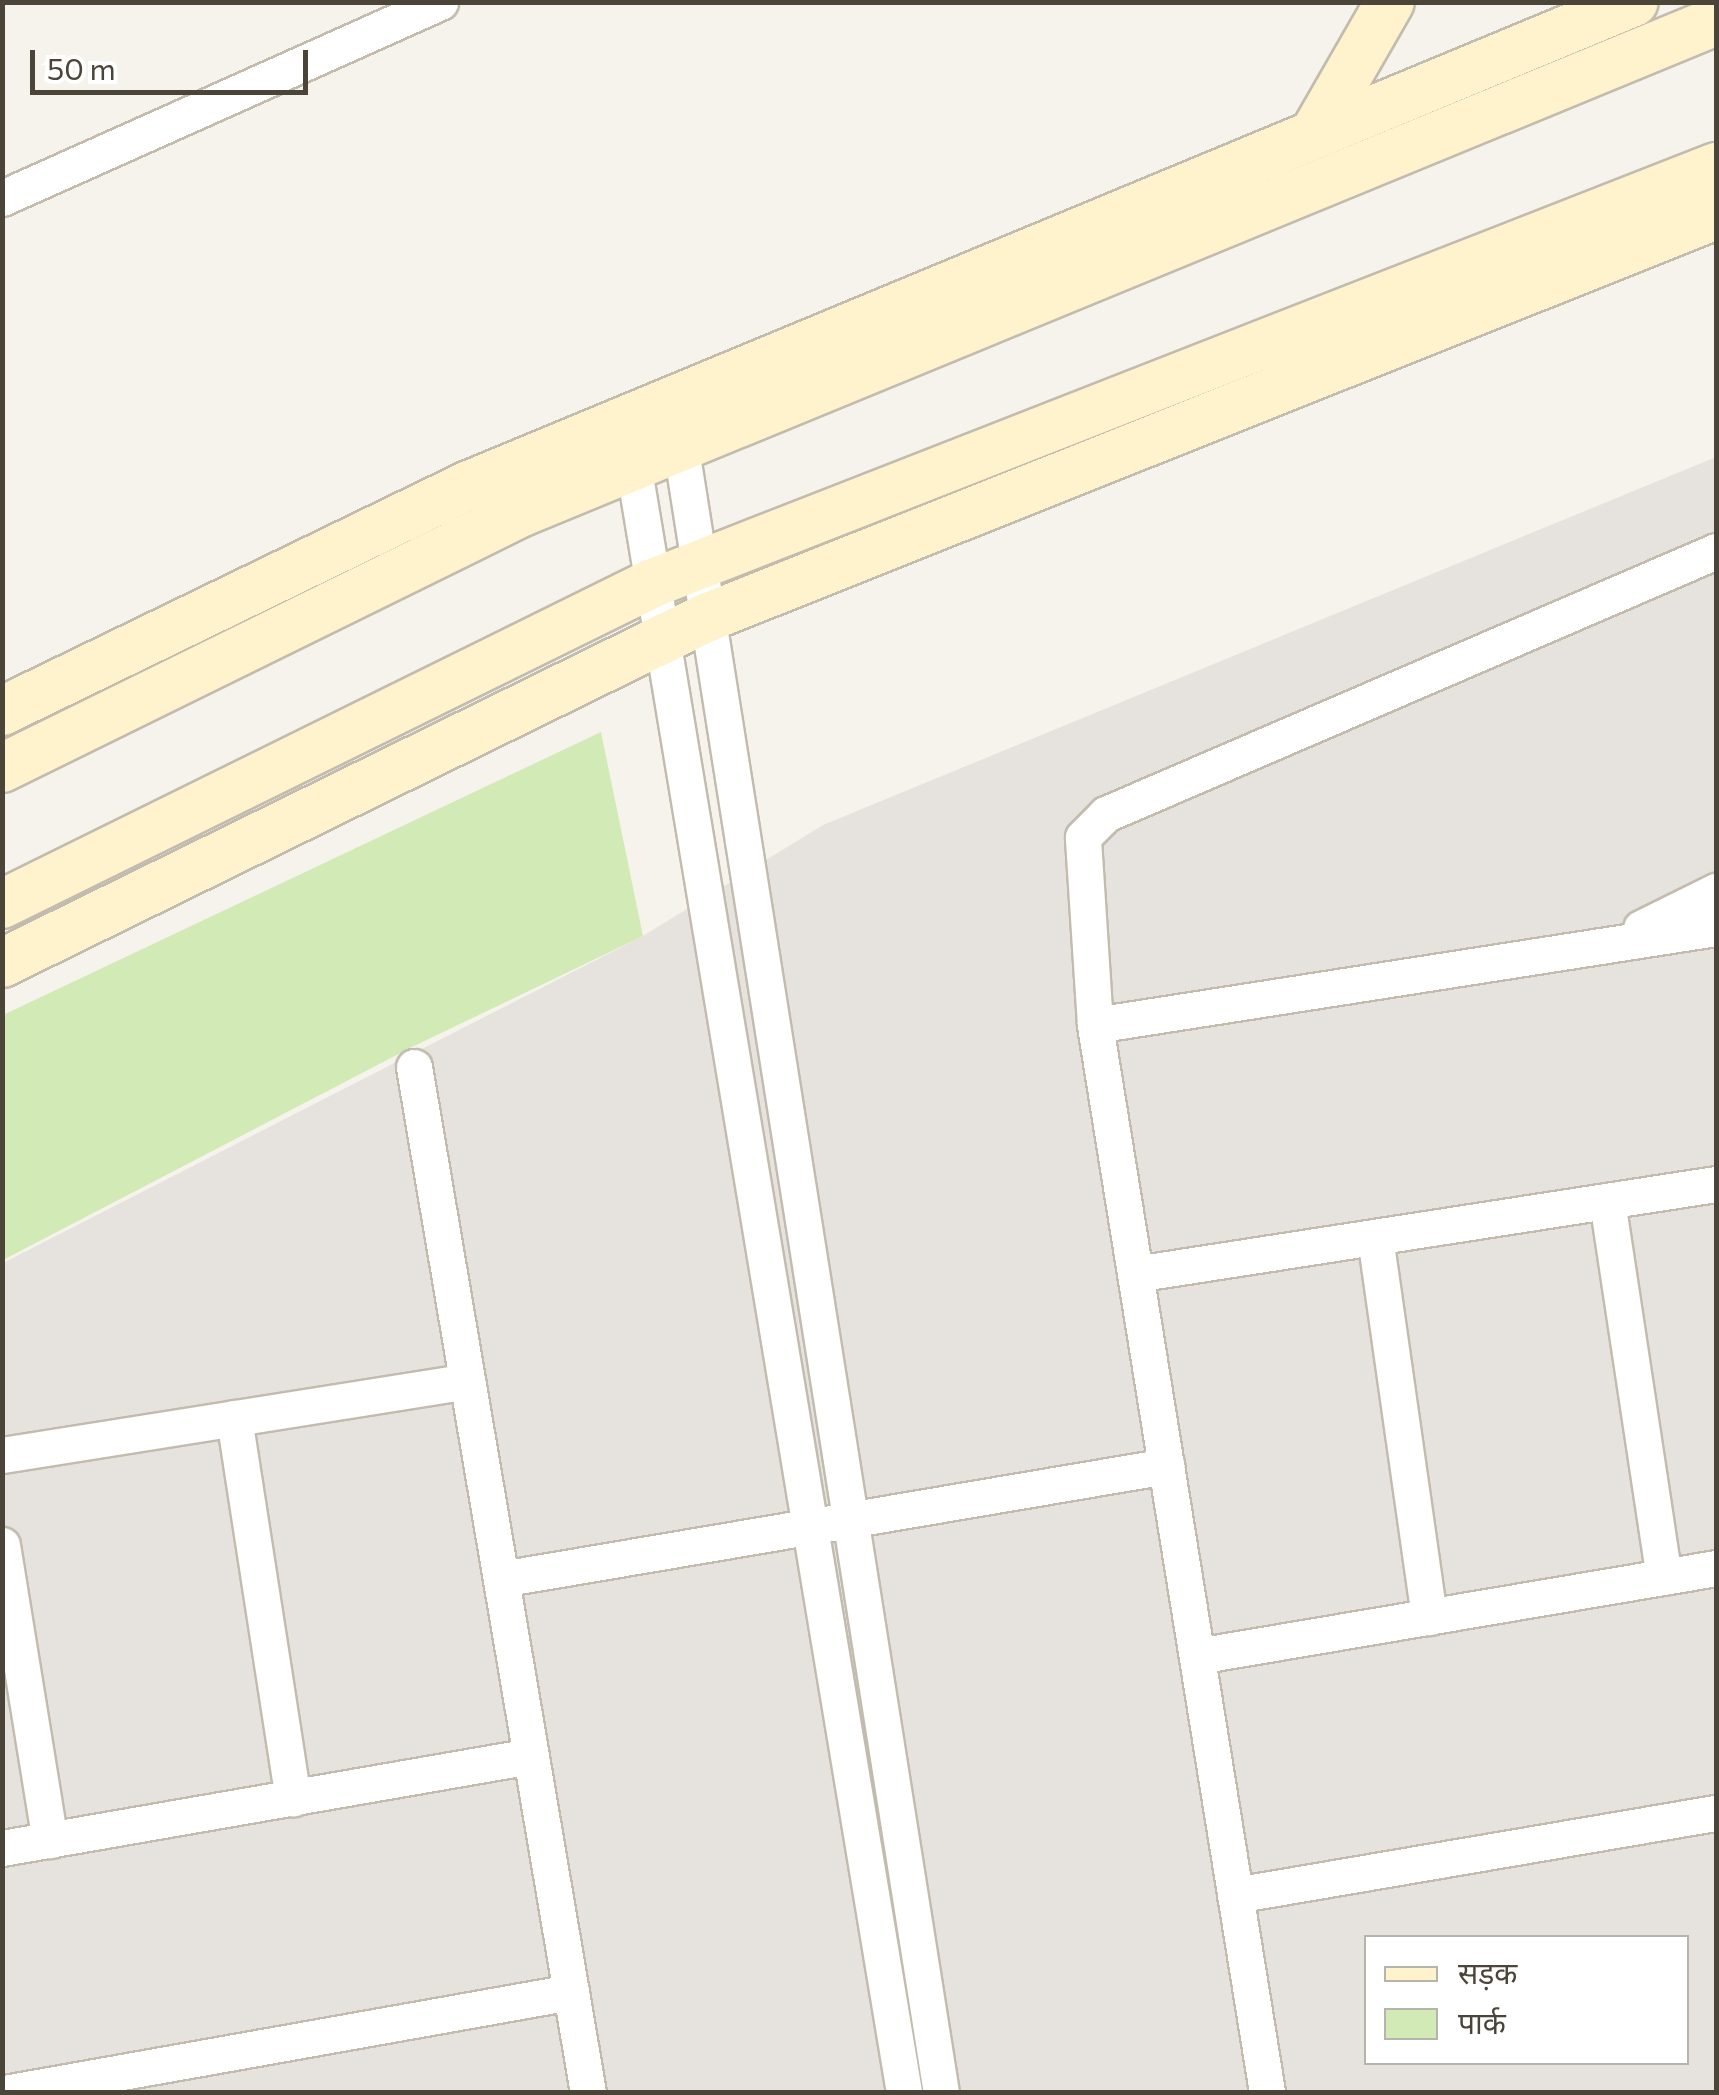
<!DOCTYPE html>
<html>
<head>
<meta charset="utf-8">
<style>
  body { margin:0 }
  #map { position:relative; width:1719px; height:2095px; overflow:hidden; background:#f6f3ec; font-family:Commissioner,"Noto Sans Devanagari",sans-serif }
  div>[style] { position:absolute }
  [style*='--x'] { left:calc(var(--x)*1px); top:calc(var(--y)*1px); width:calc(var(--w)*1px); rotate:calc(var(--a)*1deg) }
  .industrial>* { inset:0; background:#e6e2dd }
  .green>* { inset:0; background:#d2eab5 }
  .roads { filter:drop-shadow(2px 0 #c2bbae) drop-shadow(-2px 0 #c2bbae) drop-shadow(0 2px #c2bbae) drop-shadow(0 -2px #c2bbae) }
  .street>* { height:35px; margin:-17.5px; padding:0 17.5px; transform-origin:17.5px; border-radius:17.5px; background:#fff }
  .secondary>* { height:48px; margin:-24px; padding:0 24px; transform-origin:24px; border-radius:24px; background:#fff3cd }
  span { translate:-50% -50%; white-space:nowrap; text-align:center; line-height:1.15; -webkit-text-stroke:8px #fff; paint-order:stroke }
  .frame { position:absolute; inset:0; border:5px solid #4b4439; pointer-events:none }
  .legend { position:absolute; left:1364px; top:1935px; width:325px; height:130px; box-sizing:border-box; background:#fff; border:2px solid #b7b4b0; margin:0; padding:12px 18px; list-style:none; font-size:30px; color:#4b4439 }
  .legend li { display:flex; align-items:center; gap:20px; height:50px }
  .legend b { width:50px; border:2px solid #b7b4b0 }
  .scale { position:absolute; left:30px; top:50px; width:278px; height:45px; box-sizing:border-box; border:5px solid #4b4439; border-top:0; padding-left:12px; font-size:30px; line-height:35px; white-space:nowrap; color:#4b4439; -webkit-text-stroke:8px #fff; paint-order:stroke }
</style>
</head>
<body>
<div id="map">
  <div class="industrial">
    <div style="clip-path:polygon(evenodd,1716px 457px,1716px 2092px,3px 2092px,3px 1263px,643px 936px,823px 825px,1716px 457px,1366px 1938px,1686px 1938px,1686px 2062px,1366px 2062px,1366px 1938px)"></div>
  </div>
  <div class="green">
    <div style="clip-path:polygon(601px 732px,643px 936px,410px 1048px,3px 1260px,3px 1015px)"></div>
  </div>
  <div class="roads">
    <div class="street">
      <div style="--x:2;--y:198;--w:480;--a:-24.1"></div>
      <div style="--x:677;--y:424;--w:1689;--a:81.01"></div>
      <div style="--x:630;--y:446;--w:1669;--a:80.55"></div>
      <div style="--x:1641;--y:928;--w:84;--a:-26.3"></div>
      <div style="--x:1095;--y:1025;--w:629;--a:-8.88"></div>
      <div style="--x:414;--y:1067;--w:1040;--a:80.37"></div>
      <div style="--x:1607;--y:1201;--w:380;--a:81.4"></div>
      <div style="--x:1375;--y:1237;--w:384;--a:81.9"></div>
      <div style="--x:1135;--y:1274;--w:588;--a:-8.81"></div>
      <div style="--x:234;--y:1418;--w:385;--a:81.2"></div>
      <div style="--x:2;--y:1455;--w:471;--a:-9"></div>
      <div style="--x:2;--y:1545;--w:299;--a:80.8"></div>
      <div style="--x:501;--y:1579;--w:675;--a:-9.64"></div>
      <div style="--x:1197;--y:1656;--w:526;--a:-9.62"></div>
      <div style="--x:2;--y:1848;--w:537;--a:-9.87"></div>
      <div style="--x:1235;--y:1895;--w:488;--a:-9.7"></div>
      <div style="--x:10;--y:2092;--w:570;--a:-10.11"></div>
      <div style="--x:1267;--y:2092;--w:1081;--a:-99.16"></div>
      <div style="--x:1095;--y:1025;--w:188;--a:-93.7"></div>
      <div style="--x:1083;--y:837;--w:33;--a:-45"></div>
      <div style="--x:1106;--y:814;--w:664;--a:-23.32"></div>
    </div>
    <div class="secondary">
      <div style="--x:1314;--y:134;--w:152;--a:-60.1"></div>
      <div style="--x:2;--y:711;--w:517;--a:-25.82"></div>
      <div style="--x:467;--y:486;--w:1263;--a:-22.53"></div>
      <div style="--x:2;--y:768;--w:580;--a:-26.21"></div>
      <div style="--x:522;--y:512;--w:1291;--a:-22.35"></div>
      <div style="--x:2;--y:904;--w:726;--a:-26.25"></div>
      <div style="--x:653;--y:583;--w:1142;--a:-21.37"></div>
      <div style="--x:2;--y:963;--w:784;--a:-26.11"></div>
      <div style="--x:706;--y:618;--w:1087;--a:-21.75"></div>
    </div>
  </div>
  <div class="frame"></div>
  <ul class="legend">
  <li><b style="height:12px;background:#fff3cd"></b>सड़क</li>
  <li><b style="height:28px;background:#d2eab5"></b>पार्क</li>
  </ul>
  <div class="scale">50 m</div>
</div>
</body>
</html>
